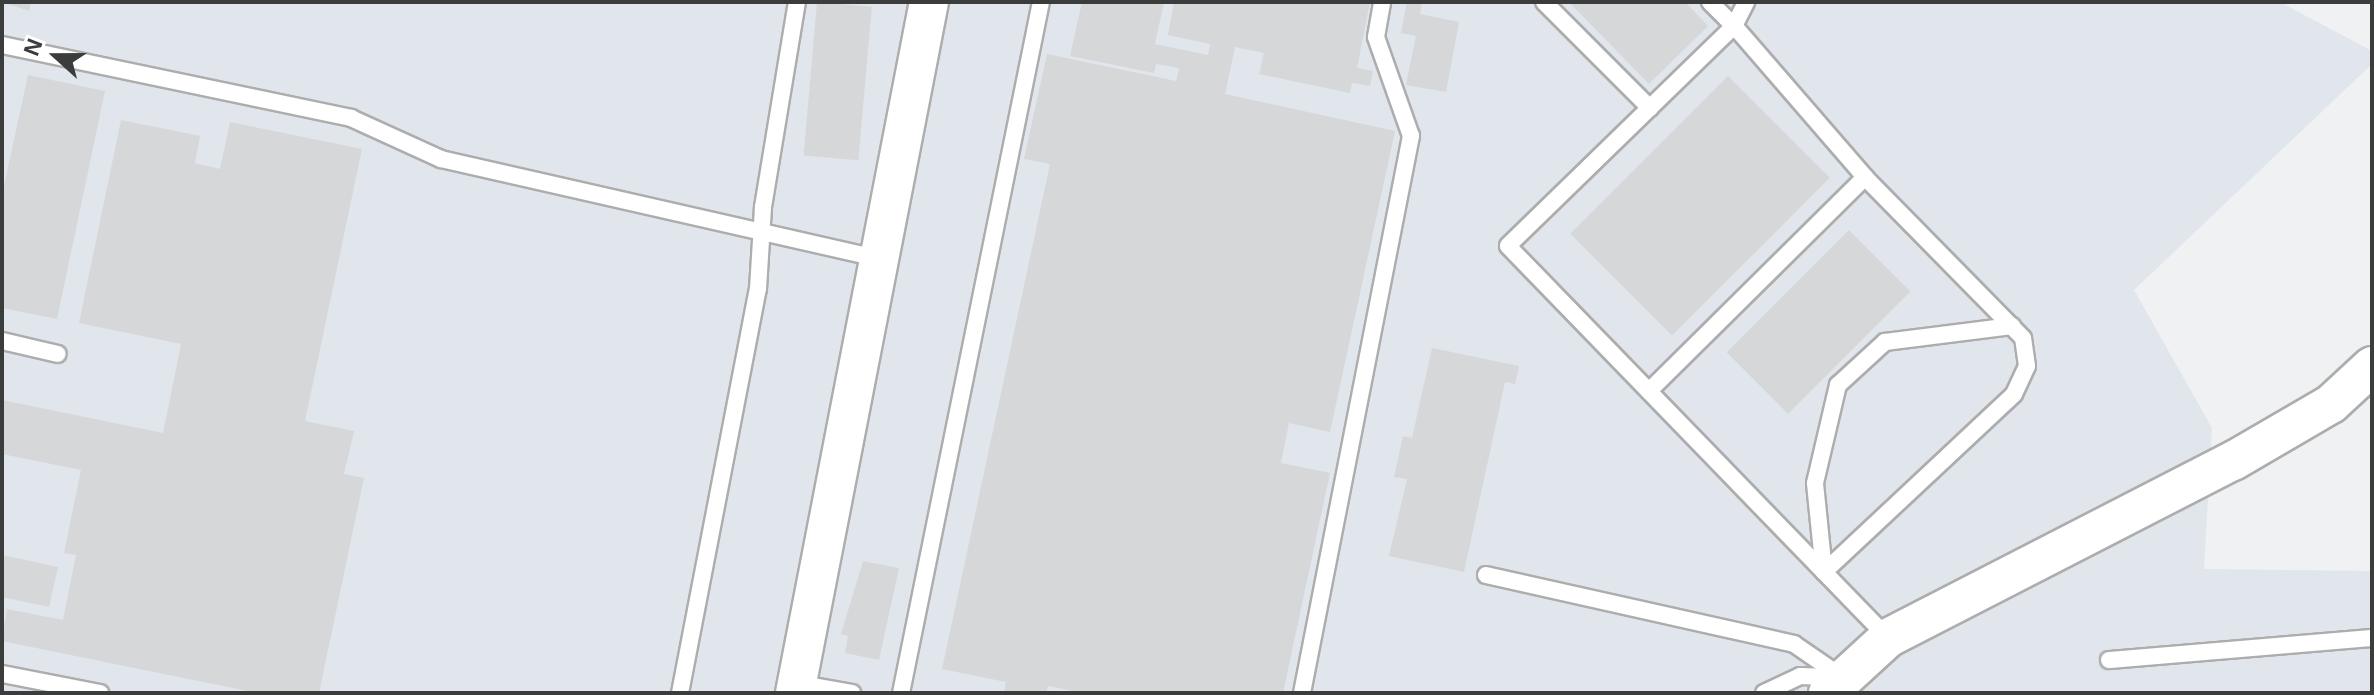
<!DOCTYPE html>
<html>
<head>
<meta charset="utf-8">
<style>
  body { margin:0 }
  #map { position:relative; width:2374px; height:695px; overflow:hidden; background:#f0f1f2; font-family:Helvetica,sans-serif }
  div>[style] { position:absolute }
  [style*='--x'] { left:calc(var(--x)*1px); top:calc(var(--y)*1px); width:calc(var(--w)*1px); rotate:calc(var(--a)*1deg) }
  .built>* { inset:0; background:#e0e6ec }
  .building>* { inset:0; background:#d6d7d8; transform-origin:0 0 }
  .roads { filter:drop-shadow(2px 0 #adadae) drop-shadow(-2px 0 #adadae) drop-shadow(0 2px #adadae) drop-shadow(0 -2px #adadae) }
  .service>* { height:16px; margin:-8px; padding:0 8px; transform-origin:8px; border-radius:8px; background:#fff }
  .tertiary>* { height:38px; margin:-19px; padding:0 19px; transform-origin:19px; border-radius:19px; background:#fff }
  span { translate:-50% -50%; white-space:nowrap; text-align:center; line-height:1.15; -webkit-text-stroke:6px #fff; paint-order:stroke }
  .frame { position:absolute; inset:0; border:4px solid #3b3c3c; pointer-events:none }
  .north { position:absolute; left:16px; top:16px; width:80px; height:80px; -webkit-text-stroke:6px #fff; paint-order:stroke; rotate:291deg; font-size:22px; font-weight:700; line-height:32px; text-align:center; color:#3b3c3c }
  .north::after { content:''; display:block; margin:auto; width:28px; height:36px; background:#3b3c3c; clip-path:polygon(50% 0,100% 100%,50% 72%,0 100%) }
</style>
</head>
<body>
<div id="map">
  <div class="built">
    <div style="clip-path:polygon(2px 2px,2280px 2px,2372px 51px,2372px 64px,2134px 290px,2212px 428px,2204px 569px,2372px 571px,2372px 693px,2px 693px)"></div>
  </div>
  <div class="building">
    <div style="clip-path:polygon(2px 2px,31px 2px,29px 11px)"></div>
    <div style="left:817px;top:2px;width:55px;height:154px;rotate:5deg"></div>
    <div style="clip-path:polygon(1082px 2px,1164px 2px,1155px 44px,1208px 55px,1210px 44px,1168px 35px,1174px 2px,1370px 2px,1357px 68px,1373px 71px,1370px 86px,1352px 83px,1350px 93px,1259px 74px,1264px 53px,1235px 47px,1225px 94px,1395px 131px,1330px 432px,1289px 423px,1281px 463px,1330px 473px,1283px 693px,1083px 693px,1048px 686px,1046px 693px,1004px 693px,1006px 682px,942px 669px,1050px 164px,1024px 159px,1047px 54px,1176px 81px,1179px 68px,1156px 64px,1154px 73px,1070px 56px)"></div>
    <div style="clip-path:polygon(1407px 2px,1422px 2px,1420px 14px,1459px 22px,1446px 92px,1406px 85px,1416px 36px,1401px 33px)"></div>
    <div style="clip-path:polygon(1569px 2px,1685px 2px,1708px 26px,1649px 84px)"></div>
    <div style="clip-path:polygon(28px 75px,105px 91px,57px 319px,2px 308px,2px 195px)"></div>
    <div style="left:1728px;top:76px;width:144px;height:223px;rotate:45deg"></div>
    <div style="clip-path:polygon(121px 120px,200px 136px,195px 163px,220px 169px,230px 122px,362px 149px,305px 421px,354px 431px,344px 474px,364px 478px,319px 693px,257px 693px,2px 641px,7px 609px,63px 620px,76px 555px,64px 553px,81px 470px,2px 454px,2px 400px,163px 433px,181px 344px,79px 323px)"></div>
    <div style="left:1849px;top:230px;width:87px;height:173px;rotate:45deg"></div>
    <div style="clip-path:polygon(1432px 348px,1519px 366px,1515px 384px,1505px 382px,1464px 572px,1389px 556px,1407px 479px,1394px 477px,1403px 436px,1412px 438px)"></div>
    <div style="clip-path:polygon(2px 555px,58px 567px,49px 607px,2px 597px)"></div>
    <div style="clip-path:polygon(863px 561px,899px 568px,879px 660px,845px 653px,848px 636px,841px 634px)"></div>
  </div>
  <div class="roads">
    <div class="service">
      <div style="--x:1544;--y:2;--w:150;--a:45"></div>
      <div style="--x:1710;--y:2;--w:34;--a:45"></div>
      <div style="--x:1734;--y:26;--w:27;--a:-63"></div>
      <div style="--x:2;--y:45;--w:357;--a:11.8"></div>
      <div style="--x:351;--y:118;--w:99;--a:24.5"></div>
      <div style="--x:441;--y:159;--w:451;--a:12.8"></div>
      <div style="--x:2;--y:341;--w:57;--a:13.1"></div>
      <div style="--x:1649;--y:391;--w:304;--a:-44.7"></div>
      <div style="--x:1824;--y:572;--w:260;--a:-43.1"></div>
      <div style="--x:2014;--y:394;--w:31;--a:-65"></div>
      <div style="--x:2027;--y:366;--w:28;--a:-98"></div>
      <div style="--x:2023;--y:338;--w:226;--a:-134.5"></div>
      <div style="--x:1865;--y:177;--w:200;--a:-130.9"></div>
      <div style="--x:1734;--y:26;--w:315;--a:135.8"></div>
      <div style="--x:1508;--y:246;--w:546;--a:45.89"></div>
      <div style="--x:1824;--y:572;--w:89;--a:-95.8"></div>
      <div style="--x:1815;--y:483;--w:101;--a:-76.8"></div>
      <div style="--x:1838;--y:385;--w:64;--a:-42.5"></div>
      <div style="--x:1885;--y:342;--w:128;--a:-7.2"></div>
      <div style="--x:1486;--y:575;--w:316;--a:12.6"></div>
      <div style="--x:1794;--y:644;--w:58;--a:34.5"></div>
      <div style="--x:2109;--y:660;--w:264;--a:-4.8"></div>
      <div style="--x:2;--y:674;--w:100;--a:11"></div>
      <div style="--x:796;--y:683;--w:57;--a:10.1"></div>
      <div style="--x:680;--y:693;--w:411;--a:-79.1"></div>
      <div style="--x:758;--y:289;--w:82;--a:-86.5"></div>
      <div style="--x:763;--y:207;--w:208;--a:-80.6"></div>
      <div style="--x:901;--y:693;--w:705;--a:-78.55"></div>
      <div style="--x:1302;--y:693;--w:568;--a:-78.93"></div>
      <div style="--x:1411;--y:136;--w:105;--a:-109.5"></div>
      <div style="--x:1376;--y:37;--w:36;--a:-80"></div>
      <div style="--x:1764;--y:693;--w:40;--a:-25"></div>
      <div style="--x:1800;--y:676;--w:36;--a:2"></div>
    </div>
    <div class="tertiary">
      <div style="--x:795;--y:693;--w:704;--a:-79.03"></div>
      <div style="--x:1828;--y:693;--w:81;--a:-42.5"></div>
      <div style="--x:1888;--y:638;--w:388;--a:-27.2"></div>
      <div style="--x:2233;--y:461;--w:113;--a:-30.2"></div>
      <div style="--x:2331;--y:404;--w:56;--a:-42.8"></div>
    </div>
  </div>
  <div class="frame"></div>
  <div class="north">N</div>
</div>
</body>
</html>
